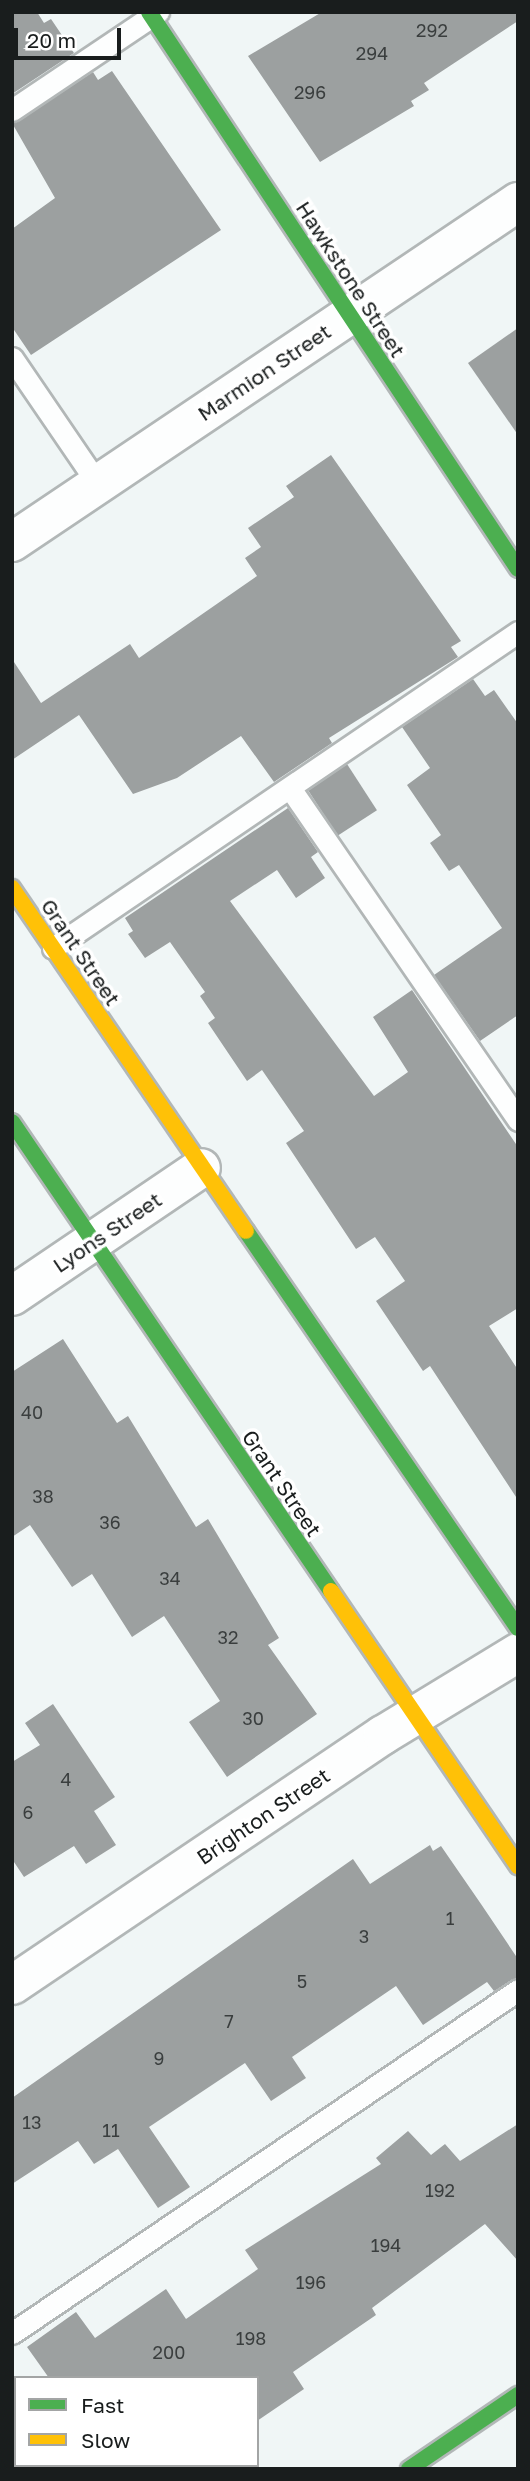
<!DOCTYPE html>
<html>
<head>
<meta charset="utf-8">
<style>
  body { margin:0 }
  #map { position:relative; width:530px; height:2481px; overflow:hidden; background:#f0f6f6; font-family:"Golos Text",sans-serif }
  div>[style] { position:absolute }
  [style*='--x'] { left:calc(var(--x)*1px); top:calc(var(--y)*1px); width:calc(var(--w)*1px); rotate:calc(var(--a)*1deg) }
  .building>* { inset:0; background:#9ca0a0; transform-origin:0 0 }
  .roads { filter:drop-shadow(2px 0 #b2b7b7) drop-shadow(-2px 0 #b2b7b7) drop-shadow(0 2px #b2b7b7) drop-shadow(0 -2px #b2b7b7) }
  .lane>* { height:21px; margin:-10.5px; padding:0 10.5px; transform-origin:10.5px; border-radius:10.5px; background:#fdfefe }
  .street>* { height:38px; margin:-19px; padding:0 19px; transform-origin:19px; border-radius:19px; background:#fdfefe }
  .fast>* { height:16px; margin:-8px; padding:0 8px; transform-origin:8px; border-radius:8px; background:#4caf50 }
  .slow>* { height:16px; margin:-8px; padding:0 8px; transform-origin:8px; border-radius:8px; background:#ffc107 }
  span { translate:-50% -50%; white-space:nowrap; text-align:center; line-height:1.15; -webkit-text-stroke:7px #fff; paint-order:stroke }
  .number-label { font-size:18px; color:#3a3e3e }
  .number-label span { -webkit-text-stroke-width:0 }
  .street-label { font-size:21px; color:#191d1d }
  .frame { position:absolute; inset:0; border:14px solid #191d1d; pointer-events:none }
  .legend { position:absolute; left:14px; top:2376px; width:245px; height:91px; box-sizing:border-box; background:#fff; border:2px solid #a3a5a5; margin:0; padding:9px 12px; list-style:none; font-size:21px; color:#191d1d }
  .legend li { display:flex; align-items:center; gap:14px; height:35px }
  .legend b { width:35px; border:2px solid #a3a5a5 }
  .scale { position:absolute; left:14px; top:28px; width:107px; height:32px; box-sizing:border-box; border:4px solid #191d1d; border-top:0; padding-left:9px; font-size:21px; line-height:24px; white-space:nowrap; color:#191d1d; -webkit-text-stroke:5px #fff; paint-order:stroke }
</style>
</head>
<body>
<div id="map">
  <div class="building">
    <div style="clip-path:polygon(12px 12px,37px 12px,44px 23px,51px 19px,74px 53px,12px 94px)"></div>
    <div style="clip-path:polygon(322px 12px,518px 12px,518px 21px,424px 83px,429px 90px,411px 101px,414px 106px,320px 162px,248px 56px)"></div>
    <div style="clip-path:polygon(112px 71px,221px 230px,31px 355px,12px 327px,12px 229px,55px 198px,12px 123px,93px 72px,98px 80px)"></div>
    <div style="clip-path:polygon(518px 328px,518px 435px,468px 363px)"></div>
    <div style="clip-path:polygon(331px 455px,461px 641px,451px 647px,458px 657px,329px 738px,332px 743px,274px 782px,241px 736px,177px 778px,133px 794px,79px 715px,12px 760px,12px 659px,41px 703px,130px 644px,139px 658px,257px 576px,245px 558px,261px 547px,248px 528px,294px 497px,286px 486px)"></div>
    <div style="clip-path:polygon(473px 679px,485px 696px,494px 690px,518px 724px,518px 1015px,480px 1041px,434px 975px,502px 928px,459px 865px,449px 871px,430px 843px,441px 835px,407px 785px,430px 768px,402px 727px)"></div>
    <div style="left:347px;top:764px;width:55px;height:47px;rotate:57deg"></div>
    <div style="clip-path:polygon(288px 808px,318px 852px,311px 857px,325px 878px,296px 898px,277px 870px,230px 901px,374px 1096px,408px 1072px,373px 1017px,412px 990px,518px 1147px,518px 1308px,489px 1326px,518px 1370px,518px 1500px,430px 1366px,423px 1371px,376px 1301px,405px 1281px,375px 1237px,356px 1249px,286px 1143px,304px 1131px,262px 1070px,247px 1081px,208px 1023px,215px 1018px,200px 996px,205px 992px,170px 942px,145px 958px,128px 934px,133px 931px,125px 918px)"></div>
    <div style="clip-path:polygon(63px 1339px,117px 1423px,128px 1416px,196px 1527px,208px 1519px,279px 1638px,268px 1645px,317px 1714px,227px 1777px,189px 1722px,220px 1701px,164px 1616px,132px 1637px,92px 1574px,72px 1587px,30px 1525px,12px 1537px,12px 1372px)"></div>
    <div style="clip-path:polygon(53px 1704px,115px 1797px,94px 1811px,116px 1845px,86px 1864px,74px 1846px,24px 1877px,12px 1859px,12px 1762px,40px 1745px,25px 1723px)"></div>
    <div style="clip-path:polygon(430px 1845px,433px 1851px,441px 1846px,481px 1904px,518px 1959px,518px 1977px,494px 1991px,487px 1982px,423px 2025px,396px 1986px,292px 2057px,306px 2078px,271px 2101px,245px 2063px,149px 2127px,190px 2187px,158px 2208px,118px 2149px,94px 2164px,78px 2141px,12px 2184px,12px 2098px,353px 1859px,370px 1884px)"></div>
    <div style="clip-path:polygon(518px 2124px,518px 2261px,485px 2224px,372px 2308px,376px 2315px,293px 2372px,304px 2389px,257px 2421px,257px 2378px,49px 2378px,27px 2347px,76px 2312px,95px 2338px,166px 2289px,186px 2319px,258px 2269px,245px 2250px,381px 2164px,376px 2158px,408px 2131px,431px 2155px,445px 2144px,460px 2161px)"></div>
  </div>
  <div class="roads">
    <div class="lane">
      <div style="--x:12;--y:110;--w:176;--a:-33.9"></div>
      <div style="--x:12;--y:358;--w:153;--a:55.7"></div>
      <div style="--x:290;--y:788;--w:403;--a:55.5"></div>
      <div style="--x:53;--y:948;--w:562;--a:-34.2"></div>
      <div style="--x:12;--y:2333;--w:611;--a:-34.13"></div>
    </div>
    <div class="street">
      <div style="--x:12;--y:542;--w:610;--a:-33.9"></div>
      <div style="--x:12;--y:1296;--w:228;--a:-34.1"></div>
      <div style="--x:12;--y:1985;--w:447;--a:-34"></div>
      <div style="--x:383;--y:1735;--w:158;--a:-31.3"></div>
    </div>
    <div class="fast">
      <div style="--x:149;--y:12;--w:668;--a:56.48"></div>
      <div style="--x:12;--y:1122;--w:567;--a:55.78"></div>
      <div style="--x:246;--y:1231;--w:481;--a:55.6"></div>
      <div style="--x:409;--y:2469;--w:132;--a:-34.2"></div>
    </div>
    <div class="slow">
      <div style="--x:12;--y:888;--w:415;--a:55.7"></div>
      <div style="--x:331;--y:1591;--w:333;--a:55.8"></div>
    </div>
  </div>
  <div class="number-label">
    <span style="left:432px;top:30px">292</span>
    <span style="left:372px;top:53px">294</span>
    <span style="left:310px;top:92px">296</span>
    <span style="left:32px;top:1412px">40</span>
    <span style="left:43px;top:1496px">38</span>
    <span style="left:110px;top:1522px">36</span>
    <span style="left:170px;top:1578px">34</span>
    <span style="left:228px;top:1637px">32</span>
    <span style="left:253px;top:1718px">30</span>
    <span style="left:66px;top:1779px">4</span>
    <span style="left:28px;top:1812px">6</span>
    <span style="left:450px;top:1918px">1</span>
    <span style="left:364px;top:1936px">3</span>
    <span style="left:302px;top:1981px">5</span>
    <span style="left:229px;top:2021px">7</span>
    <span style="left:159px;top:2058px">9</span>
    <span style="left:32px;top:2122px">13</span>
    <span style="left:111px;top:2130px">11</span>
    <span style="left:440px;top:2190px">192</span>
    <span style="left:386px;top:2245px">194</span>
    <span style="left:311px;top:2282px">196</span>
    <span style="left:251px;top:2338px">198</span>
    <span style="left:169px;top:2352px">200</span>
  </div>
  <div class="street-label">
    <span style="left:351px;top:279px;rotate:57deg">Hawkstone Street</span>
    <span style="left:264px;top:372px;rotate:-34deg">Marmion Street</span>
    <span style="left:81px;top:952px;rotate:56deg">Grant Street</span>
    <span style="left:107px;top:1232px;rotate:-34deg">Lyons Street</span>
    <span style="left:282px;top:1483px;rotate:56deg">Grant Street</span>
    <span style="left:263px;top:1816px;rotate:-34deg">Brighton Street</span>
  </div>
  <div class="frame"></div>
  <ul class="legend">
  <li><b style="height:9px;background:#4caf50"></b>Fast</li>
  <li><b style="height:9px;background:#ffc107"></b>Slow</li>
  </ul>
  <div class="scale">20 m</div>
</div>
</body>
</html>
